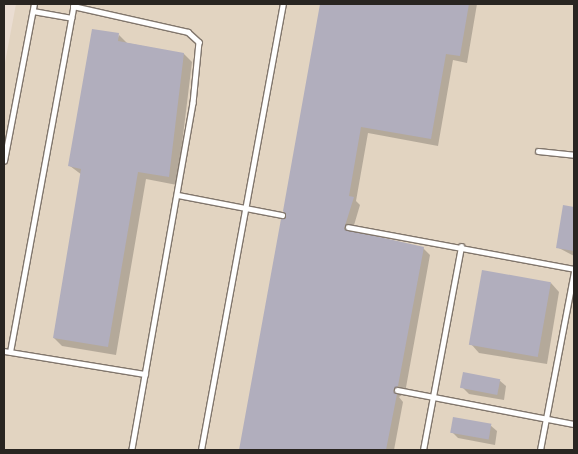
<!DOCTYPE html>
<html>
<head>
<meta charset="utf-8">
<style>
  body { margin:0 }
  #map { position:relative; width:578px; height:454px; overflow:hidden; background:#eaddd2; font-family:"Roboto Condensed",sans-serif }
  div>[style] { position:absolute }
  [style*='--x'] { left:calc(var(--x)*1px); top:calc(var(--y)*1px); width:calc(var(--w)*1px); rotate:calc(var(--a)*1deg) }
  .industrial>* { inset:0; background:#e2d4c1 }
  .shadow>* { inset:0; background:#0003 }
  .building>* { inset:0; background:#b1aebd; transform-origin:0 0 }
  .roads { filter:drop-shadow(1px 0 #81766c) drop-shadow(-1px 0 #81766c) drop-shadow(0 1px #81766c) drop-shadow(0 -1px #81766c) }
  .service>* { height:4.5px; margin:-2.25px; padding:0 2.25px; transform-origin:2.25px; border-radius:2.25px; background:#fff }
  span { translate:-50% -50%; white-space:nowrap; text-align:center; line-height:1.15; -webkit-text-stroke:4.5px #f7eadf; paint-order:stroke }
  .frame { position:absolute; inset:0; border:5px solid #292521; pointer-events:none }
</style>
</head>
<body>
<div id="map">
  <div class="industrial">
    <div style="clip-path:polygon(16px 4px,574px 4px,574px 450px,4px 450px,4px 68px)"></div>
  </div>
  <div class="shadow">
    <div style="clip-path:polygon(321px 4px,477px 4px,467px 63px,453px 60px,438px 146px,368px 133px,356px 201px,360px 205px,352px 232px,423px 248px,430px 255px,405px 393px,399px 397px,403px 402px,394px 450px,240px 450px,283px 220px,288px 215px,284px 211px)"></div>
    <div style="clip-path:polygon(119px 35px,127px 43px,184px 54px,192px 62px,177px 185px,146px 179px,116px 355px,62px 346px,54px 338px,82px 175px,70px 166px)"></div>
    <div style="clip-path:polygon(564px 207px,574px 209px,574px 256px,557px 247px)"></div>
    <div style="clip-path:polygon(551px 283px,559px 292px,547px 364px,479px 353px,471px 344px)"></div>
    <div style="clip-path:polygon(499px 380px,506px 386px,504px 400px,469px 394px,462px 387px)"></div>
    <div style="clip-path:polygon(490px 425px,497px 431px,495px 445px,458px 438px,452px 432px)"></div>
  </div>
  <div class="building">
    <div style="clip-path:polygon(320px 4px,469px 4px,460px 56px,446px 54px,431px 139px,361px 127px,349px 196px,354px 197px,344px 229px,424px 247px,398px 386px,393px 390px,397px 394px,386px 450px,239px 450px,281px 219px,286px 215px,283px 211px)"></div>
    <div style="clip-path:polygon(92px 29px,119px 33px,118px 41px,184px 53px,169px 177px,138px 172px,108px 347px,53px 338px,81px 169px,68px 166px)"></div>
    <div style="clip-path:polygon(563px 205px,574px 207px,574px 251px,556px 248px)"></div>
    <div style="left:482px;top:270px;width:70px;height:76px;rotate:10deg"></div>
    <div style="left:463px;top:372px;width:38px;height:16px;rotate:11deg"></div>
    <div style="left:453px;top:417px;width:39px;height:16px;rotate:10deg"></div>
  </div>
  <div class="roads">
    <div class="service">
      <div style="--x:73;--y:6;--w:118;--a:12.7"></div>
      <div style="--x:188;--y:32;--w:15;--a:42"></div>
      <div style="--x:199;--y:42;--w:61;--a:95.6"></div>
      <div style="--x:193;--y:103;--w:352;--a:100"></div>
      <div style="--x:33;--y:11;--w:39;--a:10"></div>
      <div style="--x:538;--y:151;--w:36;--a:6"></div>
      <div style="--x:4;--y:161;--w:160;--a:-79.2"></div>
      <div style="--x:178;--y:195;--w:106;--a:10.9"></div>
      <div style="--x:348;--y:227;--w:230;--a:10.5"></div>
      <div style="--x:4;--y:351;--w:143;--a:9.3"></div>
      <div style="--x:10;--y:352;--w:354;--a:-79.6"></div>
      <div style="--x:397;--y:390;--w:180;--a:10.9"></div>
      <div style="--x:201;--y:450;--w:453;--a:-79.6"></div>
      <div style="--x:423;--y:450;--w:207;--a:-79.4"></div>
      <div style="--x:540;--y:450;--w:182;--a:-79.2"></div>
    </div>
  </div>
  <div class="frame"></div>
</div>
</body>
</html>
